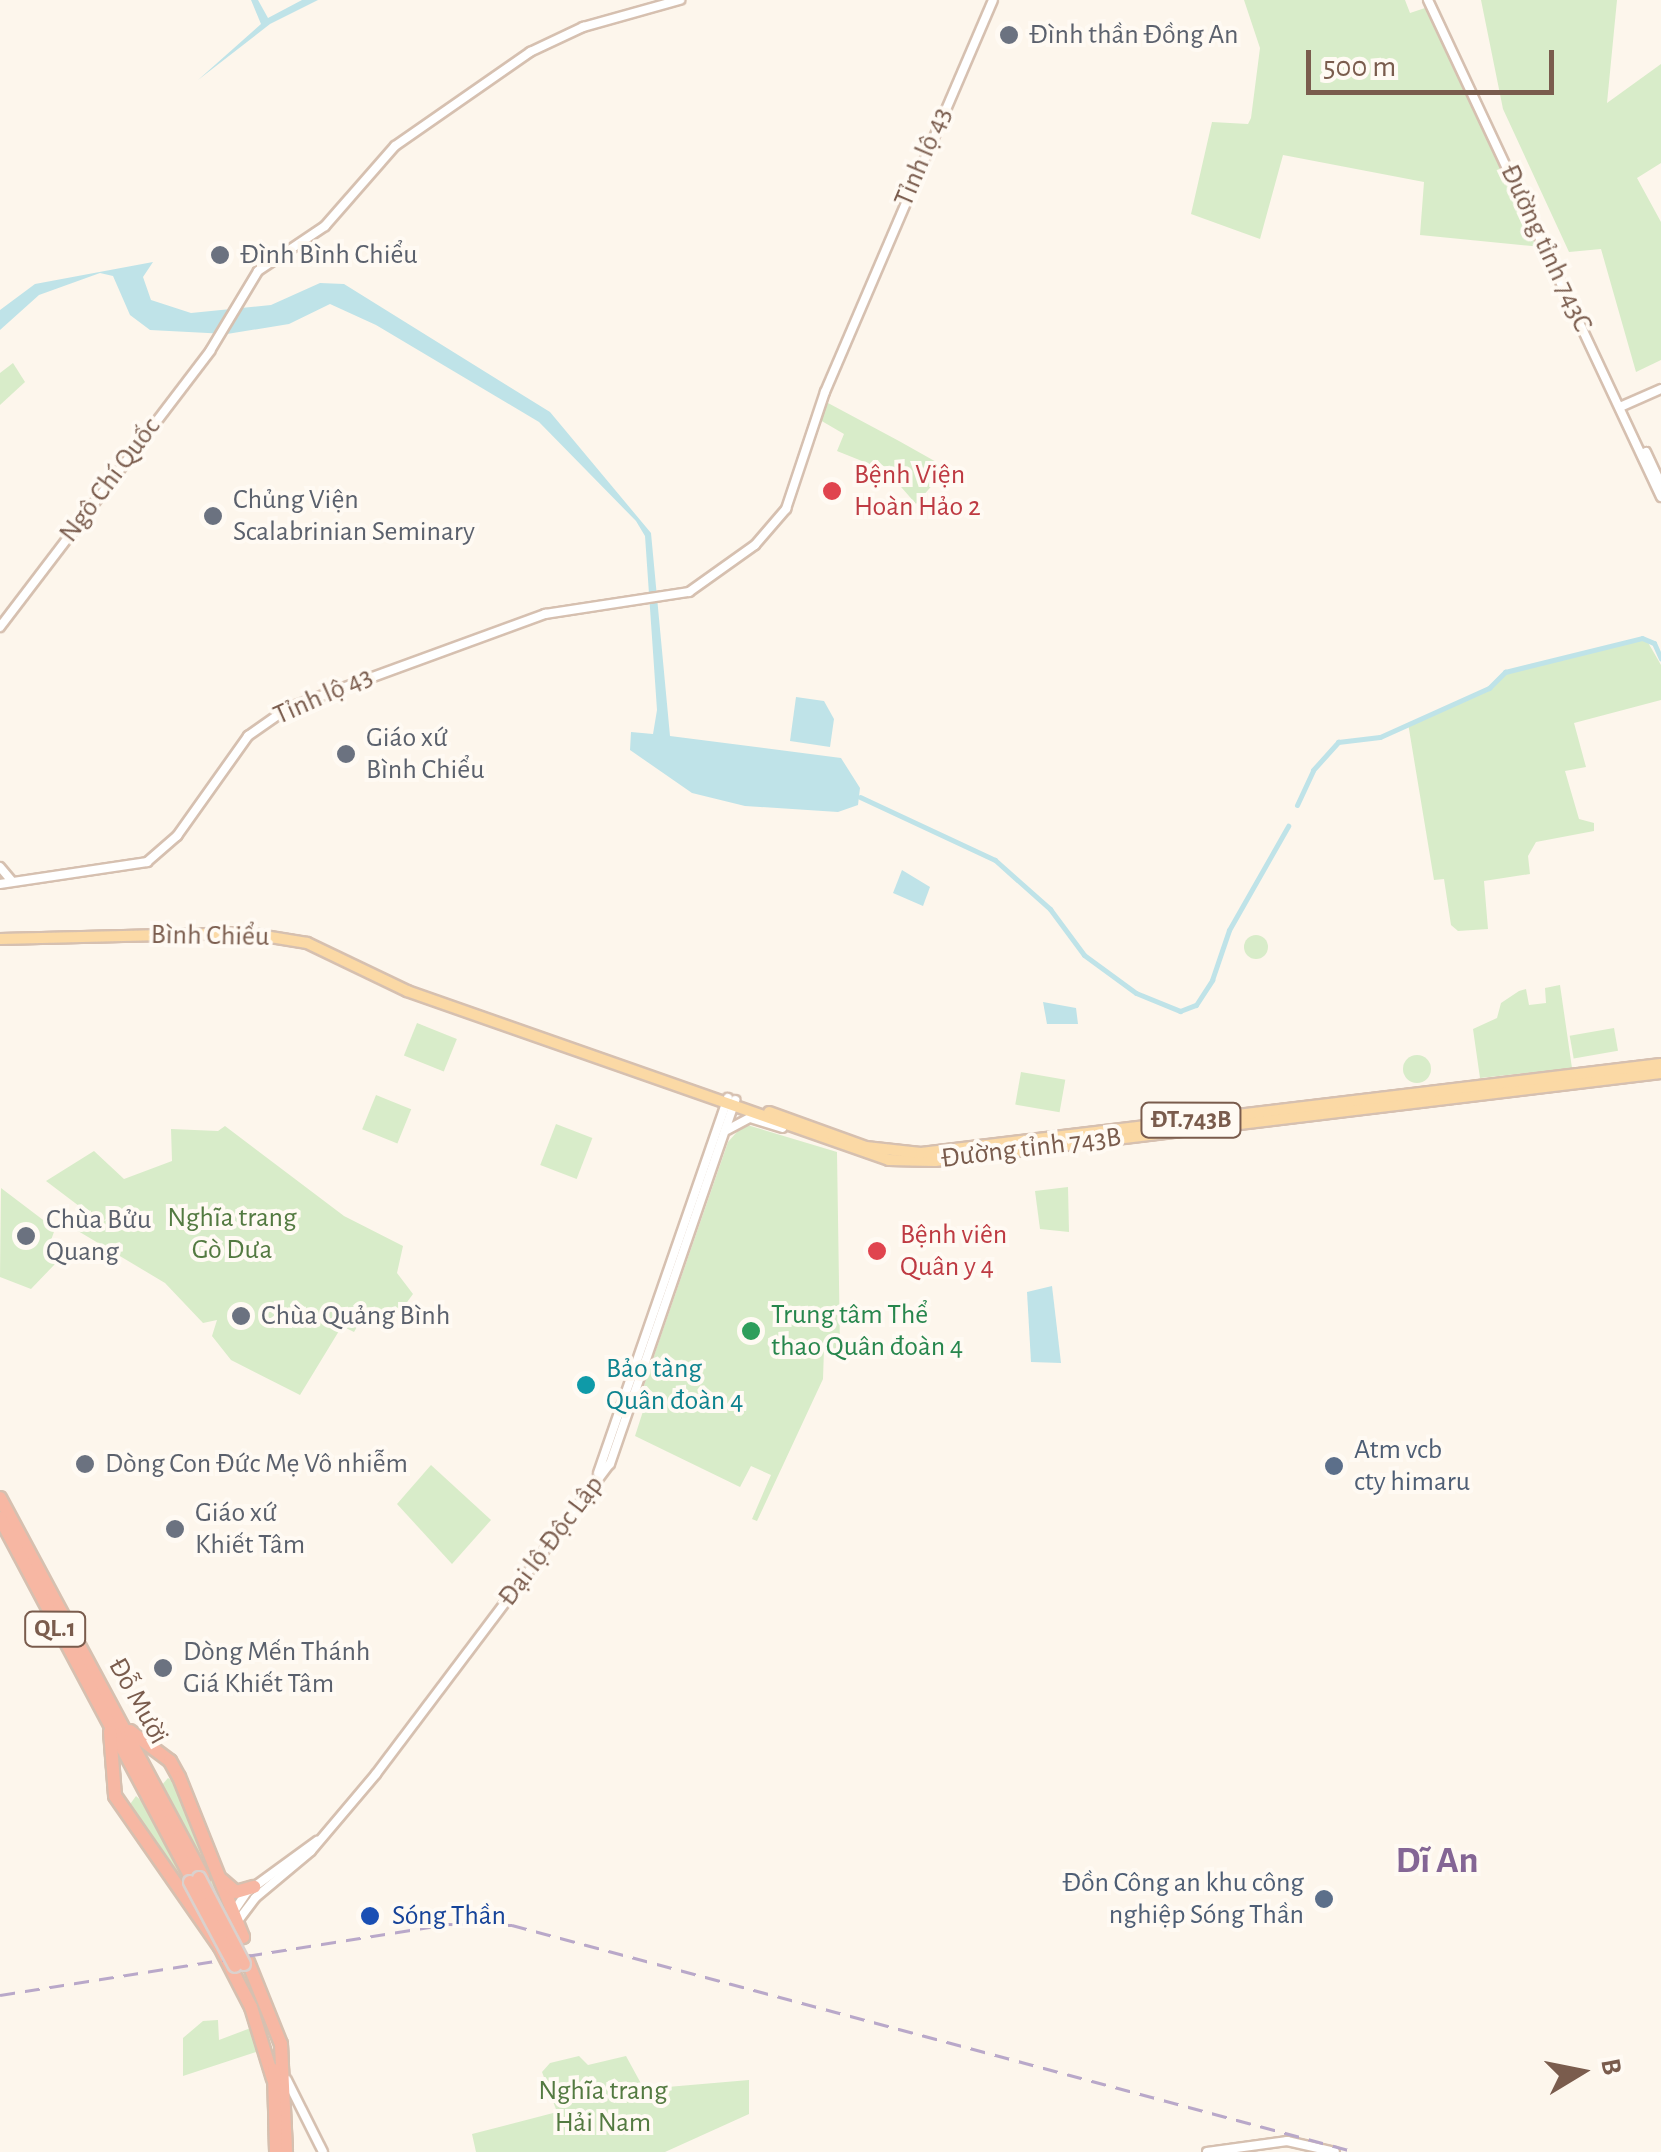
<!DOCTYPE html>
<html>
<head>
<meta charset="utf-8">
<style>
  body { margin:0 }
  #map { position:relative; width:1661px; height:2152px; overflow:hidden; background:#fdf6ec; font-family:"Alegreya Sans",sans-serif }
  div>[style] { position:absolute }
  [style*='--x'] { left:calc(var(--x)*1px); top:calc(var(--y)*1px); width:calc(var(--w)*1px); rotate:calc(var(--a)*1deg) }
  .green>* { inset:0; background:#d8ecc9; transform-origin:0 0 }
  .round { border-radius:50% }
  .water>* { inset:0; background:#bfe3e8 }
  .canal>* { height:5px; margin:-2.5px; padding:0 2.5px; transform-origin:2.5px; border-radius:2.5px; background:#bfe3e8 }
  .roads { filter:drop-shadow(2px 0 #d6c0b0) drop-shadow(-2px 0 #d6c0b0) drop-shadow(0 2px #d6c0b0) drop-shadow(0 -2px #d6c0b0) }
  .secondary>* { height:8px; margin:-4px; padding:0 4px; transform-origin:4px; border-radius:4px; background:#fff }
  .primary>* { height:10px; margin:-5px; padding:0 5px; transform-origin:5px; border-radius:5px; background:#fbd9a5 }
  .highway>* { height:12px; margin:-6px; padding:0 6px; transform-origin:6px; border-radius:6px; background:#f7b7a3 }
  .rail>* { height:2.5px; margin-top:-1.25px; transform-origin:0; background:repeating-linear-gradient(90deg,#b9a8c9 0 15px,transparent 0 25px) }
  .bridges { filter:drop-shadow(2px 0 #dad1cd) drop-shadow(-2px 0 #dad1cd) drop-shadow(0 2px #dad1cd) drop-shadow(0 -2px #dad1cd) }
  .highway-bridge>* { height:12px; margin:-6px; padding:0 6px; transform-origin:6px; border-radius:6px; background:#f7b7a3 }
  .dots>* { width:28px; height:28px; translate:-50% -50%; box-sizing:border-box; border:5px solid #fffaf3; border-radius:50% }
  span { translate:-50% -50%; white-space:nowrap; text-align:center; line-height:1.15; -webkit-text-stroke:8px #fffaf3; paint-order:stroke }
  .shield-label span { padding:2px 8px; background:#fffaf3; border:2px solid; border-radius:8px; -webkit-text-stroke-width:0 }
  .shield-label { font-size:25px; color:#7a5c4d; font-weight:700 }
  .worship-label { font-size:28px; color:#5b616d }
  .left { translate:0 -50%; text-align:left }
  .street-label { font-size:28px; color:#7a5c4d }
  .health-label { font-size:28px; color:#be3a42 }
  .park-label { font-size:28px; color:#537a41 }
  .leisure-label { font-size:28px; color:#27864d }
  .culture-label { font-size:28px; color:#0d838f }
  .service-label { font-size:28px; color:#4e5e75 }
  .right { translate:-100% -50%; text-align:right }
  .transit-label { font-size:28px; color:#164399 }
  .district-label { font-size:38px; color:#846695; font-weight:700 }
  .north { position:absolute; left:1531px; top:2022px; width:100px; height:100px; -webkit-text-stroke:8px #fffaf3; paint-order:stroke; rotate:80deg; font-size:28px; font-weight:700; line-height:40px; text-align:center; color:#7a5c4d }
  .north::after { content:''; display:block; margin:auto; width:35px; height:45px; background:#7a5c4d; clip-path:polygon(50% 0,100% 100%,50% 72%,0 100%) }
  .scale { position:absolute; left:1306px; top:50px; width:248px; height:45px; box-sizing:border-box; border:5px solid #7a5c4d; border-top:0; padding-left:12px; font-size:30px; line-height:35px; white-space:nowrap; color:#7a5c4d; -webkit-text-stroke:8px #fffaf3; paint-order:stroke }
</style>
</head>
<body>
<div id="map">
  <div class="green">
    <div style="clip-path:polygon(1244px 0,1405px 0,1410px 13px,1425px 8px,1542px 247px,1420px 235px,1424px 182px,1283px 155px,1260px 239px,1191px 214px,1212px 122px,1248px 124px,1251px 118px,1260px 48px)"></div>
    <div style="clip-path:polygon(1481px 0,1617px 0,1607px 103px,1661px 64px,1661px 163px,1637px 178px,1661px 222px,1661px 360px,1636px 372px,1601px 249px,1569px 252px,1503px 109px)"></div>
    <div style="clip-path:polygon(13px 363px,25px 382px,0 405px,0 373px)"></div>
    <div style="clip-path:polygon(828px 403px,899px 441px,947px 468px,916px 504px,887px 471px,837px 451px,844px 434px,820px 420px)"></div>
    <div style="clip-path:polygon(1646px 639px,1661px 665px,1661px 700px,1574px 723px,1586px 767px,1565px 771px,1579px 819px,1594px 823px,1594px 831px,1536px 842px,1528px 856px,1530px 874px,1484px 881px,1488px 929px,1458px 931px,1451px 925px,1444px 879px,1434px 880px,1408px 723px,1490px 688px,1510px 671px)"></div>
    <div class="round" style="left:1244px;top:935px;width:24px;height:24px"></div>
    <div style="clip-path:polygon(1560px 985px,1572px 1068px,1480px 1078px,1473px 1029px,1497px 1018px,1501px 1003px,1519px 991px,1526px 989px,1529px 1005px,1546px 1003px,1545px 988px)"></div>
    <div style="left:417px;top:1023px;width:43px;height:35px;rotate:22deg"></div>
    <div style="left:1614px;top:1028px;width:23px;height:45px;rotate:80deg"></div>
    <div class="round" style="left:1403px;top:1055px;width:28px;height:28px"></div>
    <div style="left:1021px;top:1072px;width:45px;height:33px;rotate:10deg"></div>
    <div style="left:376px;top:1095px;width:38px;height:37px;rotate:22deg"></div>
    <div style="left:556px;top:1124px;width:39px;height:44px;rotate:21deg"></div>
    <div style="clip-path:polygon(744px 1124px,837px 1152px,840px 1348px,824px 1349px,823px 1379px,757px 1521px,752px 1519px,771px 1475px,751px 1466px,740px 1487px,635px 1436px,645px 1405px,638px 1402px,728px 1142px)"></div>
    <div style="clip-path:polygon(225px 1126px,344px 1216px,403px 1246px,397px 1273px,413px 1294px,391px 1324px,368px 1308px,354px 1332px,342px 1326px,300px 1395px,231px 1360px,212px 1336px,217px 1320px,203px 1323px,165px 1283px,68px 1225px,79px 1206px,46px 1181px,94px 1151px,124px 1179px,172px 1161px,171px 1129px,218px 1131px)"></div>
    <div style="clip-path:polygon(1068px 1187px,1069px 1232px,1040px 1229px,1035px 1191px)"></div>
    <div style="clip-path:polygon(1px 1188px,55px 1229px,50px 1243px,55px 1264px,31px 1289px,0 1277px)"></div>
    <div style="clip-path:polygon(431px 1465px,491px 1520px,452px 1564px,397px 1504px)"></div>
    <div style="clip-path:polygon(168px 1778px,177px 1784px,226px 1912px,171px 1813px,161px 1786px)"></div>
    <div style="clip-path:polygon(136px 1796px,146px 1805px,207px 1916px,128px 1807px)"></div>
    <div style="clip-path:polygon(218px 2020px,219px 2040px,256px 2026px,262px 2050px,183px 2076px,183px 2038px,203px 2021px)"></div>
    <div style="clip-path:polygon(579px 2056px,588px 2065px,626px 2056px,644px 2089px,749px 2080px,749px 2114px,665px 2152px,476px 2152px,472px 2134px,557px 2112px,542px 2072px,550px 2063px)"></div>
  </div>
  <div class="water">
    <div style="clip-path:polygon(251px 0,258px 0,268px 18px,302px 0,318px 0,270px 24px,198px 80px,261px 24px)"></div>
    <div style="clip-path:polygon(153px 262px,143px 277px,151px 300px,191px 313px,271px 305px,320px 283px,344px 284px,550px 412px,651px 533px,670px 736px,841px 758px,860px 788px,858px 805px,838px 812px,745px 806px,692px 793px,630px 750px,631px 732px,653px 734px,657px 710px,645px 536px,636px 521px,539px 422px,376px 325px,330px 304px,289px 324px,227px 334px,150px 330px,130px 315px,113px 276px,100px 273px,39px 295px,0 330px,0 310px,35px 284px)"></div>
    <div style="clip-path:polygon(796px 697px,824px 701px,834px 719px,830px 747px,790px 741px)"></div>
    <div style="clip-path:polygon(902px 870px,930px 887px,923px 906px,893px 893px)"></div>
    <div style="clip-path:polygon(1043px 1002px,1076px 1008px,1078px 1024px,1047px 1024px)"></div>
    <div style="clip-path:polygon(1052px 1286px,1061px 1363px,1031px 1362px,1027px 1292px)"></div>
  </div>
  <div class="canal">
    <div style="--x:860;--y:797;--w:149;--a:25"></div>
    <div style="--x:995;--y:860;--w:74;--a:41.7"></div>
    <div style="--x:1050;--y:909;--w:57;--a:53.5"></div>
    <div style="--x:1084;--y:955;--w:64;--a:36.2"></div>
    <div style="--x:1136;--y:993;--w:48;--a:22.2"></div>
    <div style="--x:1180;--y:1011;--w:17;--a:-21"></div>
    <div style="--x:1196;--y:1005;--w:30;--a:-57"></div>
    <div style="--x:1212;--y:980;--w:53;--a:-71.2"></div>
    <div style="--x:1229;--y:930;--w:120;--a:-60.4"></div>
    <div style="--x:1297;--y:805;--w:38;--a:-65"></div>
    <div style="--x:1313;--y:770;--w:38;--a:-48"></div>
    <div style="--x:1338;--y:742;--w:42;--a:-6.8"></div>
    <div style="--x:1380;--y:737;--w:120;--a:-24.2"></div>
    <div style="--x:1489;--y:688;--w:23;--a:-45"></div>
    <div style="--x:1505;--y:672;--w:141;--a:-13.9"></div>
    <div style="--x:1642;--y:638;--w:13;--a:23"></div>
    <div style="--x:1654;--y:643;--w:17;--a:66"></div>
  </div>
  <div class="roads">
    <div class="secondary">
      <div style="--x:1428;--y:0;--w:549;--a:64.88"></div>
      <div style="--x:1620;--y:407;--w:45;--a:-23.7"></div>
      <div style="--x:1646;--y:452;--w:35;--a:65"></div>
      <div style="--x:0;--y:627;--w:347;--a:-52.7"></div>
      <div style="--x:210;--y:351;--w:93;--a:-59"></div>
      <div style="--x:258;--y:271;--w:81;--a:-33.9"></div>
      <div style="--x:325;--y:226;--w:106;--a:-48.8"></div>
      <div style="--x:395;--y:146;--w:165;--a:-34.8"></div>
      <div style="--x:530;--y:52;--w:59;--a:-25.3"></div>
      <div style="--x:583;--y:27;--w:101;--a:-15.6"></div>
      <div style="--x:0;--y:867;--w:17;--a:50"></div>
      <div style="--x:0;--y:884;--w:149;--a:-8.5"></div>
      <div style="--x:147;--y:862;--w:40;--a:-41"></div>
      <div style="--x:177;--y:836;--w:123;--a:-54.6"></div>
      <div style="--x:248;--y:736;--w:49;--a:-35"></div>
      <div style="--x:288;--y:708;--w:274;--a:-20.1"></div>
      <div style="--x:545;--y:614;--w:146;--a:-8.7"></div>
      <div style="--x:689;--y:592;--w:81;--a:-35.5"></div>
      <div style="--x:755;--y:545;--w:48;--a:-49.3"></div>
      <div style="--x:786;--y:509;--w:123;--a:-71.6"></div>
      <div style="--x:825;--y:392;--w:426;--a:-66.8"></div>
      <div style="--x:727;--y:1130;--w:26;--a:-28"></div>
      <div style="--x:750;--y:1118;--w:34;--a:17"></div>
      <div style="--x:598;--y:1473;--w:397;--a:-70.9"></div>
      <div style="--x:234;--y:1911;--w:23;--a:-56"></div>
      <div style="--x:247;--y:1892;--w:87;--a:-36.1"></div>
      <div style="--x:237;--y:1922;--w:30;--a:-53"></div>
      <div style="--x:255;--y:1898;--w:73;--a:-40"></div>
      <div style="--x:311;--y:1851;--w:101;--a:-49.8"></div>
      <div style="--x:376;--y:1774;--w:388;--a:-53"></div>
      <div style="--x:610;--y:1464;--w:385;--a:-71"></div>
      <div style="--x:287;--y:2080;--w:80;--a:63.4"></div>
      <div style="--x:1207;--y:2152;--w:81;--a:-7.8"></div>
      <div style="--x:1287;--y:2141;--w:49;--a:12.9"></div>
    </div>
    <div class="primary">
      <div style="--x:0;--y:939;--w:246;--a:-1.4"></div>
      <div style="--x:246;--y:933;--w:62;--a:9.3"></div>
      <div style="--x:307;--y:943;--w:111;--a:25.6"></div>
      <div style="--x:407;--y:991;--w:511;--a:19.32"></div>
      <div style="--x:889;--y:1160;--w:46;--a:1.2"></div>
      <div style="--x:935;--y:1161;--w:731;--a:-6.91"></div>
      <div style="--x:769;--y:1112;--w:103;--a:19.8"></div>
      <div style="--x:866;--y:1147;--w:55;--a:6.2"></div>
      <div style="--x:921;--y:1153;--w:745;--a:-6.86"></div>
    </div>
    <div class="highway">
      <div style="--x:0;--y:1498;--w:430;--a:61.8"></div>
      <div style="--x:0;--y:1518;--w:411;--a:62"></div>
      <div style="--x:130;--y:1731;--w:50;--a:36.9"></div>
      <div style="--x:170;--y:1761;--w:18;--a:61"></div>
      <div style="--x:179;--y:1777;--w:172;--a:68.2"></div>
      <div style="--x:243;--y:1937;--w:19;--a:164"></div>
      <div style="--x:110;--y:1732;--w:64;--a:85.5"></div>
      <div style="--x:115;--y:1796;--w:184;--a:55.2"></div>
      <div style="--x:220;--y:1947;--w:68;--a:62.7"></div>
      <div style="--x:251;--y:2007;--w:75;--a:73"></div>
      <div style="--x:222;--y:1880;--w:18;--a:41"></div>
      <div style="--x:236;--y:1892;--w:19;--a:-16"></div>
      <div style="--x:248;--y:1962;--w:88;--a:68.1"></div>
      <div style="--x:281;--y:2044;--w:108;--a:87.3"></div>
      <div style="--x:274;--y:2070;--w:82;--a:88.6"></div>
    </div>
  </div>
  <div class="rail">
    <div style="--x:0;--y:1995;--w:454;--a:-9"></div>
    <div style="--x:448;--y:1924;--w:64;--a:0.9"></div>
    <div style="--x:512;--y:1925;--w:874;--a:15.05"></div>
  </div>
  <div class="bridges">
    <div class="highway-bridge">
      <div style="--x:199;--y:1878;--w:97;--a:62.4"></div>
      <div style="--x:190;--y:1882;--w:95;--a:61.8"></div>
    </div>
  </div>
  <div class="dots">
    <div style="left:1009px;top:35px;background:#6b7280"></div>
    <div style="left:220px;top:255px;background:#6b7280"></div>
    <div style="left:832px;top:491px;background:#e0444e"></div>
    <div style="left:213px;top:516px;background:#6b7280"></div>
    <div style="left:346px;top:754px;background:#6b7280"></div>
    <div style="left:26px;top:1236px;background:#6b7280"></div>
    <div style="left:877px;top:1251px;background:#e0444e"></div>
    <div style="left:241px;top:1316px;background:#6b7280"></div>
    <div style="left:751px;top:1331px;background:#2e9e5b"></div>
    <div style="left:586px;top:1385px;background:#0f9aa8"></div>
    <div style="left:85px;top:1464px;background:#6b7280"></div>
    <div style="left:1334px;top:1466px;background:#5c6f8a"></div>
    <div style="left:175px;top:1529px;background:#6b7280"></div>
    <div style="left:163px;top:1668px;background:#6b7280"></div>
    <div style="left:1324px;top:1899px;background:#5c6f8a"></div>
    <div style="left:370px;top:1916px;background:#1a4fb4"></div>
  </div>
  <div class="shield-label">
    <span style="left:1191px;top:1120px">ĐT.743B</span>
    <span style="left:55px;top:1629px">QL.1</span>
  </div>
  <div class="worship-label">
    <span class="left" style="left:1029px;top:35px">Đình thần Đồng An</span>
    <span class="left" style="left:240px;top:255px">Đình Bình Chiểu</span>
    <span class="left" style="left:233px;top:516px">Chủng Viện<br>Scalabrinian Seminary</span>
    <span class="left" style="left:366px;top:754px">Giáo xứ<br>Bình Chiểu</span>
    <span class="left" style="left:46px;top:1236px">Chùa Bửu<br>Quang</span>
    <span class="left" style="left:261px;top:1316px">Chùa Quảng Bình</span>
    <span class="left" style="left:105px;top:1464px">Dòng Con Đức Mẹ Vô nhiễm</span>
    <span class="left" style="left:195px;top:1529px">Giáo xứ<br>Khiết Tâm</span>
    <span class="left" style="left:183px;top:1668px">Dòng Mến Thánh<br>Giá Khiết Tâm</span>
  </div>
  <div class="street-label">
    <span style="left:923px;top:157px;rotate:-67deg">Tỉnh lộ 43</span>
    <span style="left:1546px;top:248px;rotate:65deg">Đường tỉnh 743C</span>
    <span style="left:110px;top:480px;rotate:-53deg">Ngô Chí Quốc</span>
    <span style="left:323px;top:696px;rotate:-24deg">Tỉnh lộ 43</span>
    <span style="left:210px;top:936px;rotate:1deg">Bình Chiểu</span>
    <span style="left:1031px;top:1148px;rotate:-7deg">Đường tỉnh 743B</span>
    <span style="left:551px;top:1541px;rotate:-53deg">Đại lộ Độc Lập</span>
    <span style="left:138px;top:1701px;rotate:61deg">Đỗ Mười</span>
  </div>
  <div class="health-label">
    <span class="left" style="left:854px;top:491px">Bệnh Viện<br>Hoàn Hảo 2</span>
    <span class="left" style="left:900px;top:1251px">Bệnh viên<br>Quân y 4</span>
  </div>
  <div class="park-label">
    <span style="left:232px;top:1234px">Nghĩa trang<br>Gò Dưa</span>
    <span style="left:603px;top:2107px">Nghĩa trang<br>Hải Nam</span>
  </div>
  <div class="leisure-label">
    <span class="left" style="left:771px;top:1331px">Trung tâm Thể<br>thao Quân đoàn 4</span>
  </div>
  <div class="culture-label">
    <span class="left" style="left:606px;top:1385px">Bảo tàng<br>Quân đoàn 4</span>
  </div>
  <div class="service-label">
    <span class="left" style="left:1354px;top:1466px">Atm vcb<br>cty himaru</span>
    <span class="right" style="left:1304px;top:1899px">Đồn Công an khu công<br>nghiệp Sóng Thần</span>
  </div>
  <div class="transit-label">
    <span class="left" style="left:392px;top:1916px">Sóng Thần</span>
  </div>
  <div class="district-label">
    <span style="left:1437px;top:1862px">Dĩ An</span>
  </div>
  <div class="north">B</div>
  <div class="scale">500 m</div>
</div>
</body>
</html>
